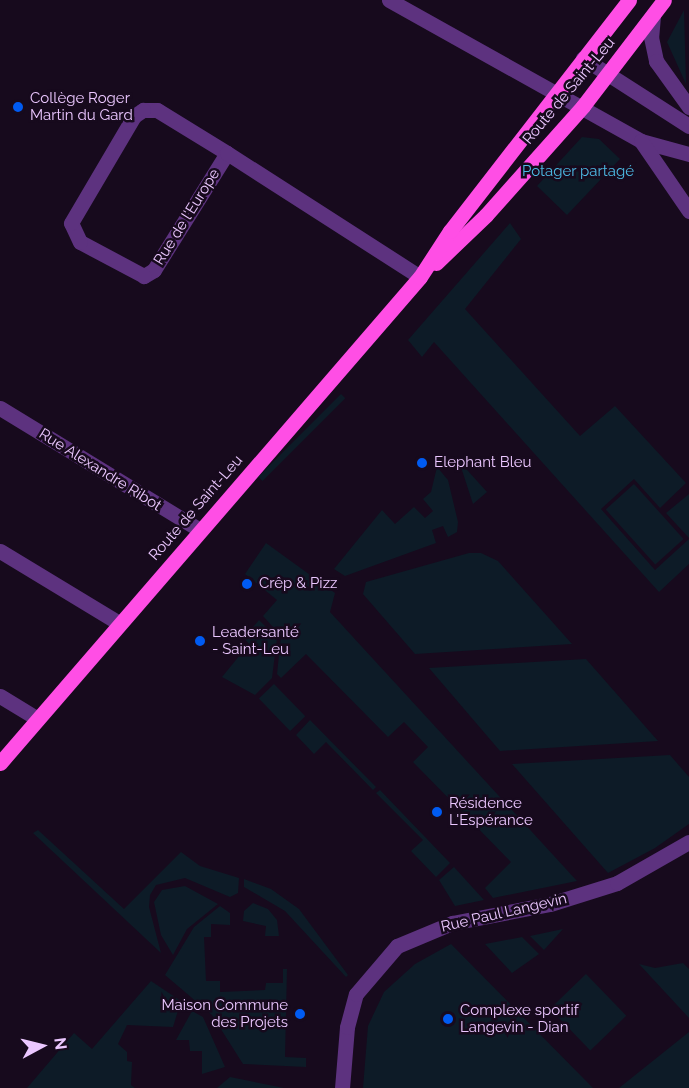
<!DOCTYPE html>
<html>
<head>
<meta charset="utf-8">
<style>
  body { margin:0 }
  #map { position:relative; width:689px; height:1088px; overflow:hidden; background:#170a1d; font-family:Raleway,sans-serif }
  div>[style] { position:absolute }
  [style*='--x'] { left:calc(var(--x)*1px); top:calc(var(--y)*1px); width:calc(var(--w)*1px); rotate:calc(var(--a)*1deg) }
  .green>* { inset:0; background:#0d1b27; transform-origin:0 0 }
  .minor>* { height:15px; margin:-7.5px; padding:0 7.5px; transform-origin:7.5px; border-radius:7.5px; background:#5d327f }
  .major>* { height:15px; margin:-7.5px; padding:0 7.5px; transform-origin:7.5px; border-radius:7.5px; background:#ff4ee5 }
  .dots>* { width:16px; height:16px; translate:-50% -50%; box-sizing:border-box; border:3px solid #170a1d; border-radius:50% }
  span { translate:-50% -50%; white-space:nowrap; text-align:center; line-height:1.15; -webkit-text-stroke:5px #170a1d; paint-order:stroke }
  .street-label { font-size:15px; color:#ebc7ff }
  .poi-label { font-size:15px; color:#ebc7ff }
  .left { translate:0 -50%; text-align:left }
  .right { translate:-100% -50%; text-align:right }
  .park-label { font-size:15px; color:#4dbbe5 }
  .north { position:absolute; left:12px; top:1016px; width:60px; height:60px; -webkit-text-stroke:4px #170a1d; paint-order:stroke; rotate:83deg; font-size:16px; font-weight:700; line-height:24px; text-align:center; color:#ebc7ff }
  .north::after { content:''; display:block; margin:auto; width:21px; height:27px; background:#ebc7ff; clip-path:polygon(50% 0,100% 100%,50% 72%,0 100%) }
</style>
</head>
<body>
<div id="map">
  <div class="green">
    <div style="clip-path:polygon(684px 10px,686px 84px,667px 42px)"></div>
    <div style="clip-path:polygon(582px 137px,599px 139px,620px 159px,567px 215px,537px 186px)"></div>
    <div style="clip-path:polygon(510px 223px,521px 239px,465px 309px,580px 436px,615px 406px,686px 483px,660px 508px,634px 479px,601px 509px,655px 570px,689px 539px,689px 564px,659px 592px,434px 342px,422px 357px,408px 340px)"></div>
    <div style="left:341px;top:394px;width:6px;height:117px;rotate:45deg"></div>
    <div style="clip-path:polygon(459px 461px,487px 492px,473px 504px)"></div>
    <div style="clip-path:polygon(437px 467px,448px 480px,458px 522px,457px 532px,448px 537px,443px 526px,432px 530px,436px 543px,345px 576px,334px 569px,382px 510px,395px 524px,414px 507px,425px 518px,433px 511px,423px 499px,431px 492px)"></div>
    <div style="left:634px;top:484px;width:74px;height:38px;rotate:48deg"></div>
    <div style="clip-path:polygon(689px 494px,689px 538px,666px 513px)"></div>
    <div style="clip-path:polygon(266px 543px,335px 593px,330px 612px,577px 881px,493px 898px,485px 888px,511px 862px,413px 762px,428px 747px,404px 722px,388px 737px,306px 654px,281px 678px,277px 674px,281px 636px,263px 616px,277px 600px,245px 574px)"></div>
    <div style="clip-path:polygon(469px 553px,481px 553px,498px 561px,572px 644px,415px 654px,363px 594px,366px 582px)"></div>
    <div style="clip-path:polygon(259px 620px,277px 638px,272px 678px,255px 695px,222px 677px,249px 644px,244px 638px)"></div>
    <div style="clip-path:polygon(586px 659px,658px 741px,500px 751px,429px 668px)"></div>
    <div style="left:274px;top:684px;width:45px;height:21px;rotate:46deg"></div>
    <div style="clip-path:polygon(310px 720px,376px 787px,373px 790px,326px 742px,314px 754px,296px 735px)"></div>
    <div style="clip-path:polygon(670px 755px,689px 777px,689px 824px,655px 848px,608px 873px,512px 764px)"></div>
    <div style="clip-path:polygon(380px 790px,450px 863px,436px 877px,411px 851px,423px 840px,376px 793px)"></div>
    <div style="clip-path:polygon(38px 830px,124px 909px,181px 852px,200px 866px,239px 878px,238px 893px,230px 897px,185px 878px,156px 885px,150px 895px,149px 907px,161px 953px,33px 833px)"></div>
    <div style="clip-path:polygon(454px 867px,484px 900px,455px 906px,439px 880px)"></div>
    <div style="clip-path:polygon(244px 879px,271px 889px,299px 909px,348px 975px,346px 977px,285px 911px,244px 887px)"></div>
    <div style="clip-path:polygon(185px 886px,218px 904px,187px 929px,173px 955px,161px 935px,154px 902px,162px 890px)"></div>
    <div style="clip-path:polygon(253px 903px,268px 909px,277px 920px,279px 936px,265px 936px,266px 926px,243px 921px,244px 911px)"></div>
    <div style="clip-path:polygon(220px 906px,230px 913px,230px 925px,211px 924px,211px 937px,204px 937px,206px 981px,220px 981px,220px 992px,265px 990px,266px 983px,283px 983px,283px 969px,287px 969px,285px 1057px,306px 1058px,306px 1067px,243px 1064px,212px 1015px,165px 975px,194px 927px)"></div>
    <div style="clip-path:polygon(563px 929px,544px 950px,530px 936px)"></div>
    <div style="clip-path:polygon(522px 937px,539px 954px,512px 973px,485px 944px)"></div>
    <div style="clip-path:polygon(451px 944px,591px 1086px,593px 1088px,363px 1088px,368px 1026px,384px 992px,415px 964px)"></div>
    <div style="clip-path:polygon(683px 963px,689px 969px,689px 1018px,639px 964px,655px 968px)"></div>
    <div style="left:586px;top:974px;width:58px;height:50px;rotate:46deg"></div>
    <div style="clip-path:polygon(151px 981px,181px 1001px,173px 1027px,127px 1025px,118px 1044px,127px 1052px,127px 1061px,132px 1062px,131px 1085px,135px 1088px,27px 1088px,74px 1033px,92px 1049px)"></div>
    <div style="clip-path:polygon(192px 1011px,203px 1017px,225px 1067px,202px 1074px,202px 1051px,190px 1051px,189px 1040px,176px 1040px)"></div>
    <div style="clip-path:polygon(689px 1032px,689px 1088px,619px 1088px)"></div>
    <div style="clip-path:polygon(230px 1077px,284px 1088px,217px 1088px)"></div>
  </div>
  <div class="minor">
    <div style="--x:389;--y:0;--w:289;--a:29.2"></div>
    <div style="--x:641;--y:141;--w:50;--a:15.2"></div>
    <div style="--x:653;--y:16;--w:21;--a:95"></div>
    <div style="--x:651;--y:37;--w:25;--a:78"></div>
    <div style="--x:656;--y:61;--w:57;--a:54.3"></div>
    <div style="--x:583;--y:58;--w:126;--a:32.7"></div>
    <div style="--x:143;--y:110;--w:14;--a:0"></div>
    <div style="--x:157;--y:110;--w:82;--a:31.6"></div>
    <div style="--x:227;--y:153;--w:138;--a:122"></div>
    <div style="--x:154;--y:270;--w:12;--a:149"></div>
    <div style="--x:144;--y:276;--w:72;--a:-152"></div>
    <div style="--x:80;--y:242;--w:21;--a:-115"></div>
    <div style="--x:71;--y:223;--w:124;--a:-59.5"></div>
    <div style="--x:134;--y:116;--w:11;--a:-34"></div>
    <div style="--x:641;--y:141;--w:85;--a:55.6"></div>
    <div style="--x:227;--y:153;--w:229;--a:32.7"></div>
    <div style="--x:0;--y:408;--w:234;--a:31.4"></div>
    <div style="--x:0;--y:551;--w:139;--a:31.2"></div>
    <div style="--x:0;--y:696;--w:44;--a:31.2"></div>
    <div style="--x:342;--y:1088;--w:61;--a:-85.3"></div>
    <div style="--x:347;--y:1027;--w:34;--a:-75"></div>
    <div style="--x:356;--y:994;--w:63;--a:-49.5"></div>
    <div style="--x:397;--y:946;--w:60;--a:-22.7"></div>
    <div style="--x:452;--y:923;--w:100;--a:-11"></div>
    <div style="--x:550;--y:904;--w:70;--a:-17.4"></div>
    <div style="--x:617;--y:883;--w:83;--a:-29.7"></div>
  </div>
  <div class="major">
    <div style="--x:436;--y:263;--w:69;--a:-43.8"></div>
    <div style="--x:486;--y:215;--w:146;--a:-48.3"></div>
    <div style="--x:583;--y:106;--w:133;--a:-52.6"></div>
    <div style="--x:0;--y:763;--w:642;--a:-49.17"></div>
    <div style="--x:420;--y:277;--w:55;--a:-56.9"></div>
    <div style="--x:450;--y:231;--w:292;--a:-52.2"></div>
  </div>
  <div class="dots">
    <div style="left:18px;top:107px;background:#005bf2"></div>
    <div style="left:422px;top:463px;background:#005bf2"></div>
    <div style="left:247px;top:584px;background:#005bf2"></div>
    <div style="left:200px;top:641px;background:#005bf2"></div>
    <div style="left:437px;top:812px;background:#005bf2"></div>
    <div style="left:300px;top:1014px;background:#005bf2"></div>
    <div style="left:448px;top:1019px;background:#005bf2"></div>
  </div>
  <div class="street-label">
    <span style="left:569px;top:91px;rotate:-50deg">Route de Saint-Leu</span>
    <span style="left:187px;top:217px;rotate:-58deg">Rue de l'Europe</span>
    <span style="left:100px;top:470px;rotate:32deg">Rue Alexandre Ribot</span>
    <span style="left:196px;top:508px;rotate:-49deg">Route de Saint-Leu</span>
    <span style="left:504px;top:913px;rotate:-13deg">Rue Paul Langevin</span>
  </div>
  <div class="poi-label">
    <span class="left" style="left:30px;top:107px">Collège Roger<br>Martin du Gard</span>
    <span class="left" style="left:434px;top:463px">Elephant Bleu</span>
    <span class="left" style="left:259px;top:584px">Crêp &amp; Pizz</span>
    <span class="left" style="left:212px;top:641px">Leadersanté<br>- Saint-Leu</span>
    <span class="left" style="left:449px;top:812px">Résidence<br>L'Espérance</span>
    <span class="right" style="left:288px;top:1014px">Maison Commune<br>des Projets</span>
    <span class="left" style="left:460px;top:1019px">Complexe sportif<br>Langevin - Dian</span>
  </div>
  <div class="park-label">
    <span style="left:578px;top:172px">Potager partagé</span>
  </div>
  <div class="north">N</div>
</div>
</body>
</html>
